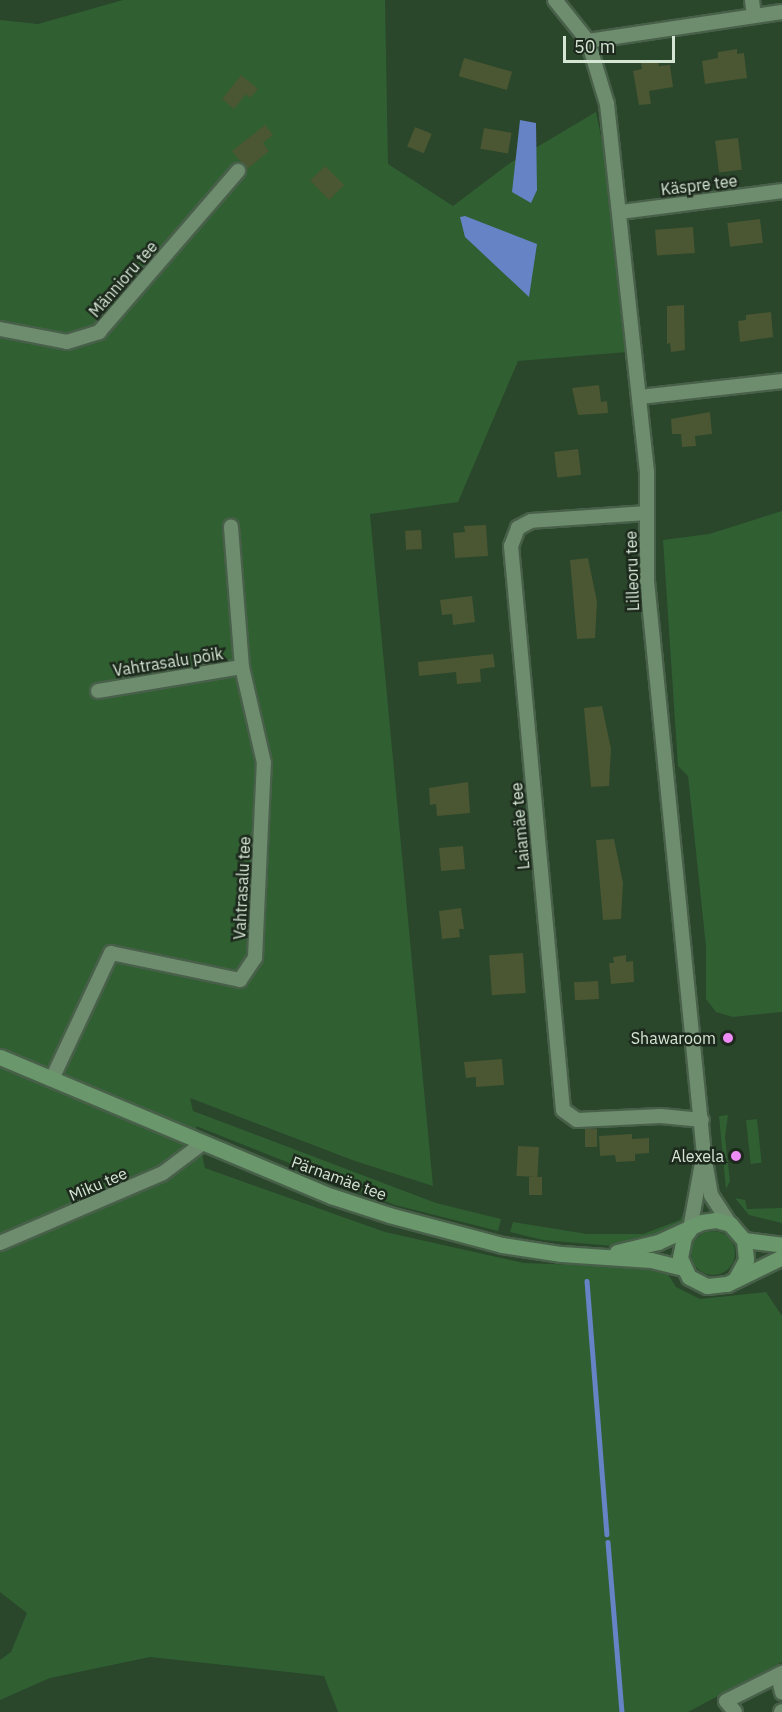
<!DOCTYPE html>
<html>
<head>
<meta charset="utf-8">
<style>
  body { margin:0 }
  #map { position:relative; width:782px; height:1712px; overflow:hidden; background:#2a462b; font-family:"IBM Plex Sans",sans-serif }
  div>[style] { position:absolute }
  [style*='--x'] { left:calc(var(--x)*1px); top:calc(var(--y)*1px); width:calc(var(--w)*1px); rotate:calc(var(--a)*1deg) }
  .green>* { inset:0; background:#305f32; transform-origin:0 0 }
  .round { border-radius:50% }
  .water>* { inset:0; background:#6583c5 }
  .stream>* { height:4.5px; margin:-2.25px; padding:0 2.25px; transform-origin:2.25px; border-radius:2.25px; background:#6583c5 }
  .building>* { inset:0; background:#4a5732; transform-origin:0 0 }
  .roads { filter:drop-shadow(2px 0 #486049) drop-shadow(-2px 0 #486049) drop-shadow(0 2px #486049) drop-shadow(0 -2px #486049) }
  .street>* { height:14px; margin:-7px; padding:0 7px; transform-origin:7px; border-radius:7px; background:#6e8d6e }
  .secondary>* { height:15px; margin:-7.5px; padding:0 7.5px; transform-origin:7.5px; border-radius:7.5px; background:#6a976b }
  .dots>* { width:16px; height:16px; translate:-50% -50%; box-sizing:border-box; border:3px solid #1c291c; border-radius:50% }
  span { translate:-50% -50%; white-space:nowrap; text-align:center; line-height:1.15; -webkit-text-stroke:5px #1c291c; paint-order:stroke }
  .street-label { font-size:16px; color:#d5e6d5 }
  .poi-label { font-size:16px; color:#d5e6d5 }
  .right { translate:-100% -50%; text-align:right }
  .scale { position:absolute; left:563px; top:36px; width:112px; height:27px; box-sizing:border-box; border:3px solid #d5e6d5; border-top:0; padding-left:8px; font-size:18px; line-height:21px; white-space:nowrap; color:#d5e6d5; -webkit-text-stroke:4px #1c291c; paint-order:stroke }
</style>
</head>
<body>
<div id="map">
  <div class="green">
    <div style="clip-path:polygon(123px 0,385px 0,388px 164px,453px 206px,510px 163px,596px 112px,617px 216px,627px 352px,518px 361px,458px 502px,370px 514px,433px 1186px,355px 1161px,190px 1098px,193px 1111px,436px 1203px,501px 1219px,498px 1231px,395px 1205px,196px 1126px,205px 1168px,385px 1232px,524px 1263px,664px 1268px,676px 1287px,700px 1299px,766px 1292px,782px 1316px,782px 1662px,688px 1712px,338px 1712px,324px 1676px,150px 1657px,50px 1678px,0 1700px,0 1660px,11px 1652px,27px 1613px,0 1592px,0 20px,38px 24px)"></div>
    <div style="clip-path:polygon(782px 511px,782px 1012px,733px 1017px,716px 1012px,706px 999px,706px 947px,688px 776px,678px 766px,663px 540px,709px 534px)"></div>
    <div style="clip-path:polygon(728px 1115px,725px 1137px,730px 1181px,726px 1189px,719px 1116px)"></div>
    <div style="left:757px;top:1119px;width:44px;height:11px;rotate:84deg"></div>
    <div style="clip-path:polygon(735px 1198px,745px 1200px,747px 1209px,782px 1208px,782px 1223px,749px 1215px)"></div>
    <div style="clip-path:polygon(689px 1201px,689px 1216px,684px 1223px,662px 1235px,613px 1246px,543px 1240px,510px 1232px,513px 1222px,587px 1234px,643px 1234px,680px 1220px)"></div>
    <div class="round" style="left:691px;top:1231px;width:44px;height:44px"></div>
  </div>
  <div class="water">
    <div style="clip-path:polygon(520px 120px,536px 123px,537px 190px,531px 203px,512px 192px)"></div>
    <div style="clip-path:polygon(465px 216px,537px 244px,529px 297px,465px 237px,460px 217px)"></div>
  </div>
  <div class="stream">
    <div style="--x:587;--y:1281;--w:254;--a:85.5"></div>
    <div style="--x:608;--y:1542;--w:171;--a:85.3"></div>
  </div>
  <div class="building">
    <div style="clip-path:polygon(737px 49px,737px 54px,744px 53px,747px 78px,705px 84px,702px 61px,718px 58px,718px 52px)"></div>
    <div style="left:464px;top:58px;width:50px;height:19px;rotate:16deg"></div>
    <div style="clip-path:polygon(658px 60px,659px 66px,670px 65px,673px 87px,649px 91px,651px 104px,639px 105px,633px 71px,642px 69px,641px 63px)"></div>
    <div style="clip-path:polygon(241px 75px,258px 89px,250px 98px,246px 94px,234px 109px,222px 99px)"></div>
    <div style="clip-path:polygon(265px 125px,273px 135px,263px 143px,269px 151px,247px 169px,232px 151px)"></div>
    <div style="left:415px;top:127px;width:18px;height:21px;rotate:22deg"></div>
    <div style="left:484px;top:128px;width:28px;height:21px;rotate:10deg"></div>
    <div style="left:738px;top:138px;width:32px;height:23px;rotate:83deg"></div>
    <div style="left:325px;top:166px;width:27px;height:21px;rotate:45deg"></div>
    <div style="left:760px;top:219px;width:24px;height:33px;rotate:83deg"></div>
    <div style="left:693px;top:227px;width:26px;height:38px;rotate:86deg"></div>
    <div style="clip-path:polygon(684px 305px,685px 350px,671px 352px,670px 343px,667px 344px,667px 306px)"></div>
    <div style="clip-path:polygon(771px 312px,773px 337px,740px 342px,738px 321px,746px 320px,746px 315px)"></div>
    <div style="clip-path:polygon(599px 385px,601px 402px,607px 401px,608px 413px,578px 415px,572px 388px)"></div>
    <div style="clip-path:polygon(710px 412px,712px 434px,695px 436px,696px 446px,682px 447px,681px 434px,672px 434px,671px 419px)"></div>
    <div style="left:578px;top:449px;width:26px;height:24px;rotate:83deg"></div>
    <div style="clip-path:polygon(486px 525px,488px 556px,455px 558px,453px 533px,465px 532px,464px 526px)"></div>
    <div style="left:421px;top:530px;width:19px;height:16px;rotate:87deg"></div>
    <div style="clip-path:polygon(588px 558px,597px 602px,595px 638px,577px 639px,570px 560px)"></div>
    <div style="clip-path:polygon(472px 596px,475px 622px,453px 625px,452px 614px,442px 615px,440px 600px)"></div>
    <div style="clip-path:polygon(493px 654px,495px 667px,480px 669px,481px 682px,457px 684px,456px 672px,419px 676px,418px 662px)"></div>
    <div style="clip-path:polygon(602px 706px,611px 749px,609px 786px,591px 787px,584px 708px)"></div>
    <div style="clip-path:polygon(468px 782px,470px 813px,437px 816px,436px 804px,430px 805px,429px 788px)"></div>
    <div style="clip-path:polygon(614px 839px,623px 883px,621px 919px,603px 920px,596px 840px)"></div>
    <div style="left:463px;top:846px;width:23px;height:24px;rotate:85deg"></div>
    <div style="clip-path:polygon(461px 908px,464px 929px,459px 929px,460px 937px,442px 939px,439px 911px)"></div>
    <div style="left:523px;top:953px;width:40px;height:34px;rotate:86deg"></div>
    <div style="clip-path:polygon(626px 955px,626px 962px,633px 961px,634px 982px,611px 984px,609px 963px,614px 963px,613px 957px)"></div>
    <div style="left:598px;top:981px;width:18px;height:24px;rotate:87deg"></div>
    <div style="clip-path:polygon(502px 1059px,504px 1085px,476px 1087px,476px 1077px,466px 1078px,464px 1062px)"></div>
    <div style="left:585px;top:1129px;width:12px;height:18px"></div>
    <div style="clip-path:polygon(632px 1134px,632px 1139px,649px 1138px,649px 1153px,635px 1154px,635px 1161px,616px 1162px,615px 1155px,600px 1156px,599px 1136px)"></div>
    <div style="left:518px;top:1146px;width:21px;height:30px;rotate:3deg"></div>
    <div style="left:529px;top:1177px;width:13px;height:18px"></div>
  </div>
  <div class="roads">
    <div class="street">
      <div style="--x:555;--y:0;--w:53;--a:51.2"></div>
      <div style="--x:588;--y:41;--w:66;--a:73.2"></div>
      <div style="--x:607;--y:104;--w:370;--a:83.8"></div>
      <div style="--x:647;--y:472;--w:109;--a:90"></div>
      <div style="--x:647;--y:581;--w:577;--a:84.33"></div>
      <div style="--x:704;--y:1155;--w:41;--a:80.1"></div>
      <div style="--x:711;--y:1195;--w:35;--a:57"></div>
      <div style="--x:752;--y:0;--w:16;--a:83"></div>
      <div style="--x:588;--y:41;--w:196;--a:-8.5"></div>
      <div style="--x:621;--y:212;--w:162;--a:-7.4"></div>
      <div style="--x:0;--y:329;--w:68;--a:11"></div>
      <div style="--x:67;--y:342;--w:34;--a:-17"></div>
      <div style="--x:99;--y:332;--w:213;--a:-49.2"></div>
      <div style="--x:640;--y:397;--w:143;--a:-6.4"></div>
      <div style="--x:647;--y:513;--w:116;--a:176.1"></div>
      <div style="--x:531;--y:521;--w:15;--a:152"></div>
      <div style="--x:518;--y:528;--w:19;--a:111"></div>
      <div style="--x:511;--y:546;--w:566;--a:84.73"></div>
      <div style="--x:563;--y:1110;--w:17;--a:36"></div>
      <div style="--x:577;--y:1120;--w:84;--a:-2.7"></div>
      <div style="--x:661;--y:1116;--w:41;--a:5.6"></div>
      <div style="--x:98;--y:691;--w:146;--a:-9.5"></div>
      <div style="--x:52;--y:1079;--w:139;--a:-64.9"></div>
      <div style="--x:111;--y:953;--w:132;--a:11.8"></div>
      <div style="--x:240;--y:980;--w:27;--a:-56"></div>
      <div style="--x:255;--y:958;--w:195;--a:-87.4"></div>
      <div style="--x:264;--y:763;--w:98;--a:-102.9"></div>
      <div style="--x:242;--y:667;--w:141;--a:-94.5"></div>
      <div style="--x:690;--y:1229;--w:67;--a:-79.7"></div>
      <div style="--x:0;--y:1243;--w:177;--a:-23.2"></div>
      <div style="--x:163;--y:1173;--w:50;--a:-36.9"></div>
      <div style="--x:778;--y:1675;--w:18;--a:77"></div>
      <div style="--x:735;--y:1712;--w:14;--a:-129"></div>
      <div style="--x:726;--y:1701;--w:63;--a:-26.6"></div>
      <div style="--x:781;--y:1712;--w:1;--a:-45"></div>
    </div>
    <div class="secondary">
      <div style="--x:0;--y:1057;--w:359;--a:22.8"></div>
      <div style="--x:331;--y:1196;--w:61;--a:18.1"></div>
      <div style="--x:389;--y:1215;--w:117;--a:14.9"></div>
      <div style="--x:502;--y:1245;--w:60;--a:8.7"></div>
      <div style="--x:561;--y:1254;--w:90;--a:3.8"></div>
      <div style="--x:651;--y:1260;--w:33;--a:14"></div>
      <div style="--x:690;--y:1229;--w:10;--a:127"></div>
      <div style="--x:684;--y:1237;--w:21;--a:101"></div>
      <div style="--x:680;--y:1258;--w:21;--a:65"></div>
      <div style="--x:689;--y:1277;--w:20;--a:27"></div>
      <div style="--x:707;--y:1286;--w:20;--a:-6"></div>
      <div style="--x:727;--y:1284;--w:61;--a:-26.1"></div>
      <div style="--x:744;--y:1240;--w:38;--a:7"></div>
      <div style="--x:617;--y:1252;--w:42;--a:-13.7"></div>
      <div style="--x:658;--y:1242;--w:48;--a:-24.4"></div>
      <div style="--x:702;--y:1222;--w:14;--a:-8"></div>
      <div style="--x:716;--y:1220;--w:15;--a:16"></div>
      <div style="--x:730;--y:1224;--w:21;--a:49"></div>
      <div style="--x:744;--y:1240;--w:20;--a:84"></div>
      <div style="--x:746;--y:1260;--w:21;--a:119"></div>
    </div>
  </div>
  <div class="dots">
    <div style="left:728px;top:1038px;background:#ef8bf6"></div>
    <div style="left:736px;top:1156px;background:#ef8bf6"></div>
  </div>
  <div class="street-label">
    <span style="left:699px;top:185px;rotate:-7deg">Käspre tee</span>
    <span style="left:123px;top:279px;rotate:-49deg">Männioru tee</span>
    <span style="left:632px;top:571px;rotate:-92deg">Lilleoru tee</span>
    <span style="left:168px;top:662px;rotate:-9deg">Vahtrasalu põik</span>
    <span style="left:520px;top:826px;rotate:-95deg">Laiamäe tee</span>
    <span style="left:242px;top:888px;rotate:-87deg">Vahtrasalu tee</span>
    <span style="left:339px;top:1178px;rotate:20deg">Pärnamäe tee</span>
    <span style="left:98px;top:1184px;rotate:-23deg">Miku tee</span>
  </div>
  <div class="poi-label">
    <span class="right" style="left:716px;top:1038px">Shawaroom</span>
    <span class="right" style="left:724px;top:1156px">Alexela</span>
  </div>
  <div class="scale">50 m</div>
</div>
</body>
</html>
